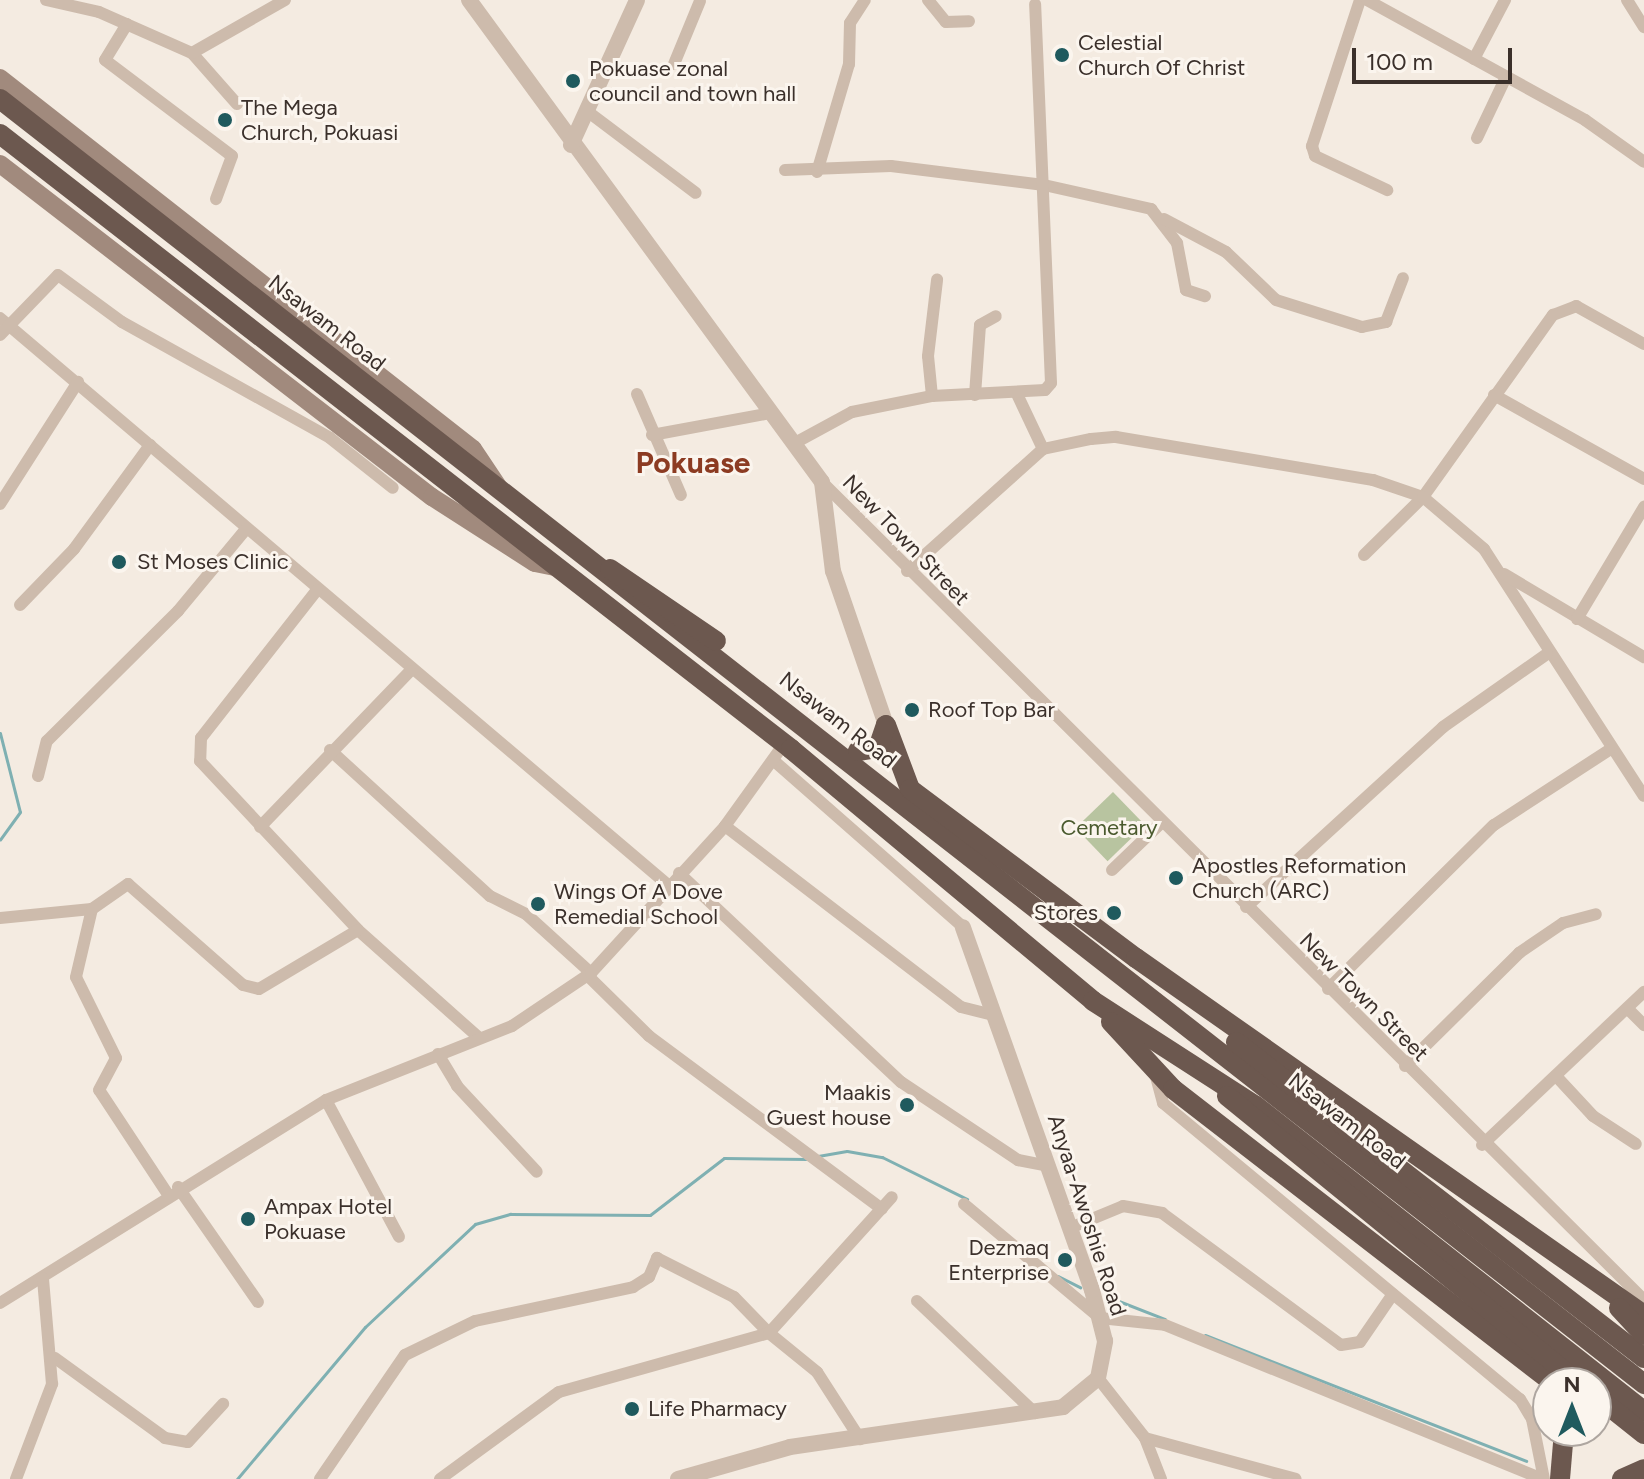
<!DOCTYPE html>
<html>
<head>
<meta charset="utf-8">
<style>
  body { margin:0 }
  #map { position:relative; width:1644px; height:1479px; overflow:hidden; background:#f4ebe1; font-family:Figtree,sans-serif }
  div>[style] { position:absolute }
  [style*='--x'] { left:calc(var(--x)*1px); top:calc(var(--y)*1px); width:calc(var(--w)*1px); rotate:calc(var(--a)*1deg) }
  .green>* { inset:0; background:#b8c4a0; transform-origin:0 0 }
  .stream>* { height:3px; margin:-1.5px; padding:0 1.5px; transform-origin:1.5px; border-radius:1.5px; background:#7fb0b2 }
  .minor>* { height:12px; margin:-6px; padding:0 6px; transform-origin:6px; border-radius:6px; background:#cdbbac }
  .tertiary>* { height:16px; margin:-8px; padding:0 8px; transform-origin:8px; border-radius:8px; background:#cdbbac }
  .secondary>* { height:18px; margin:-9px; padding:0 9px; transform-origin:9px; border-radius:9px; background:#a18a7d }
  .trunk>* { height:20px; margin:-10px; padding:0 10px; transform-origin:10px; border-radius:10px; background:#6c584f }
  .dots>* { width:22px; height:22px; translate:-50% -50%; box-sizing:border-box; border:4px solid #fbf5ee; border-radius:50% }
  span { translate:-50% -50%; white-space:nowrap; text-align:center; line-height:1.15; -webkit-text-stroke:6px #fbf5ee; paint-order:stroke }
  .poi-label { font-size:22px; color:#3b302b }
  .left { translate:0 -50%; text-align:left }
  .right { translate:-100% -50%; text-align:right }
  .street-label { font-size:22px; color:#3b302b }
  .park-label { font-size:22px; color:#4a5a2e }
  .district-label { font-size:30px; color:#8c3b22; font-weight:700 }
  .north { position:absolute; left:1532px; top:1367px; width:80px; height:80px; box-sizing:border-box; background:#fbf5ee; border:2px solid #aea6a0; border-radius:50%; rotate:0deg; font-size:22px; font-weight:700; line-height:32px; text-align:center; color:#3b302b }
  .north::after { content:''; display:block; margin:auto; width:28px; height:36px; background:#1f5a5e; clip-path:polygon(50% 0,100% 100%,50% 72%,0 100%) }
  .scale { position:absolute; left:1352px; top:48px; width:160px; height:36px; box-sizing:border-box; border:4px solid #3b302b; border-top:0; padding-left:10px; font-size:24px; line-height:28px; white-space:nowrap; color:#3b302b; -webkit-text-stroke:6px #fbf5ee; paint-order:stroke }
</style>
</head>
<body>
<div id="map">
  <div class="green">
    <div style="left:1113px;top:792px;width:46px;height:52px;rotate:46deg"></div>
  </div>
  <div class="stream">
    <div style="--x:0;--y:733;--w:81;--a:75.8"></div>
    <div style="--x:20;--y:812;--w:34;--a:126"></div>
    <div style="--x:818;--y:1156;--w:29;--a:-10"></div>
    <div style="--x:847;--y:1151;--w:36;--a:10"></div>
    <div style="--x:882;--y:1157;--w:95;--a:26.3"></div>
    <div style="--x:1058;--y:1276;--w:25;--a:27"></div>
    <div style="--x:1111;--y:1298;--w:58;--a:21.3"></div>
    <div style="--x:1205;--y:1335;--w:345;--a:21.4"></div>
    <div style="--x:237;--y:1479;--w:199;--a:-49.9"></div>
    <div style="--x:365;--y:1327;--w:151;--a:-43.1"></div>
    <div style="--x:475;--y:1224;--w:37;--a:-16"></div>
    <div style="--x:511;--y:1214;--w:139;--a:0.4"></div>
    <div style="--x:650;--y:1215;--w:93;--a:-37.6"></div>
    <div style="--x:724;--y:1158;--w:83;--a:0.7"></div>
  </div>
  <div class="minor">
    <div style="--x:46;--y:0;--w:54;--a:12.8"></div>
    <div style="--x:99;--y:12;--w:102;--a:23.8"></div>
    <div style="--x:192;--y:53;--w:68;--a:48.6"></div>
    <div style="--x:928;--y:0;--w:28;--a:51"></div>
    <div style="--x:946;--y:22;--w:23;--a:-2"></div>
    <div style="--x:1360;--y:0;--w:154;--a:108.2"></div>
    <div style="--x:1312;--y:146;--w:10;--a:73"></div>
    <div style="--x:1315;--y:156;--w:80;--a:25.3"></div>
    <div style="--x:1367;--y:0;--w:249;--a:28.8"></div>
    <div style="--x:1585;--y:120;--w:72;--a:35.4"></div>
    <div style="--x:1627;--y:0;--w:32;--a:58"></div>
    <div style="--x:127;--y:24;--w:42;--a:121.4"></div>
    <div style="--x:105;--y:60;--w:159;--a:37.1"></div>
    <div style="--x:232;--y:156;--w:46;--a:110.4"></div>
    <div style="--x:192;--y:53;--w:107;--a:-29.7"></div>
    <div style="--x:1474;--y:59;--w:67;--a:-62.3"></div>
    <div style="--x:674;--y:64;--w:68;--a:-67.6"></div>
    <div style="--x:587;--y:111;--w:136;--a:37"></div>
    <div style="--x:1477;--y:138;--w:68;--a:-64.6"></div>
    <div style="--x:785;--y:170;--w:106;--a:-2.2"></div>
    <div style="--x:891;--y:166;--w:154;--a:7.1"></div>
    <div style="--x:1044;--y:185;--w:110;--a:12.6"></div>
    <div style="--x:1151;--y:209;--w:43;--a:52.6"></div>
    <div style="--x:1177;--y:243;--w:48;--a:79.2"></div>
    <div style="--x:1186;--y:290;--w:20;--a:18"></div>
    <div style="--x:817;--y:172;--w:113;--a:-73.5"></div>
    <div style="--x:849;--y:64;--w:41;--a:-88.6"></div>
    <div style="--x:850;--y:23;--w:27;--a:-57"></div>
    <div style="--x:1164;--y:219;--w:70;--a:28"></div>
    <div style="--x:1226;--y:252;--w:69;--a:43.8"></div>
    <div style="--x:1276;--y:300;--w:90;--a:17.4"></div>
    <div style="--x:1362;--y:327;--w:25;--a:-12"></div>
    <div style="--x:1386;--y:322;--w:47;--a:-68.9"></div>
    <div style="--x:0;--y:318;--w:876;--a:40.32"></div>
    <div style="--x:0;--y:335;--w:83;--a:-46"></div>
    <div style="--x:58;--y:275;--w:79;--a:36.3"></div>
    <div style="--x:122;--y:322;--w:238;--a:29.1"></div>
    <div style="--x:330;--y:438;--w:80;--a:38.4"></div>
    <div style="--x:637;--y:394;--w:110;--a:66.5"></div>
    <div style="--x:1017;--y:394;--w:61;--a:64.7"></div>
    <div style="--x:975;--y:395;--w:70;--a:-85.9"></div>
    <div style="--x:980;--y:325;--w:18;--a:-29"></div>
    <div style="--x:1494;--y:395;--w:172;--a:29.2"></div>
    <div style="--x:932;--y:396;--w:40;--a:-95.7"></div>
    <div style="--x:928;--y:356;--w:77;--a:-83.2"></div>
    <div style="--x:652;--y:435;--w:121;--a:-10.5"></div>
    <div style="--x:793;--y:444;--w:67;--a:-28.5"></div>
    <div style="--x:852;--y:412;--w:82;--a:-11.3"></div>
    <div style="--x:932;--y:396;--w:113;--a:-3"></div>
    <div style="--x:1045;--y:390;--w:9;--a:-49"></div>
    <div style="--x:1051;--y:383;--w:379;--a:-92.4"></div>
    <div style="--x:822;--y:482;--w:1160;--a:44.86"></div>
    <div style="--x:0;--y:504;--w:145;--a:-57.4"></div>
    <div style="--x:1364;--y:555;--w:83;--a:-44.5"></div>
    <div style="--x:1423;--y:497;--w:224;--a:-54.5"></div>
    <div style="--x:1553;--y:315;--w:25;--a:-21"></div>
    <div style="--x:1576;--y:306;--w:78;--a:29.2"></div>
    <div style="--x:907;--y:571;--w:183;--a:-41.9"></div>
    <div style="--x:1043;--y:449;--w:49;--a:-11.8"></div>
    <div style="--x:1091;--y:439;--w:25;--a:-5"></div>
    <div style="--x:1116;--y:437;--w:261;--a:9.5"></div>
    <div style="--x:1373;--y:480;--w:53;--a:18.8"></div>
    <div style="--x:1423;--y:497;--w:80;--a:40.4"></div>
    <div style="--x:1484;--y:549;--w:294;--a:57.1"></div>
    <div style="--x:1504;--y:574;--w:163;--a:30.7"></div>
    <div style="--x:317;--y:590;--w:188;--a:128.1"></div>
    <div style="--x:201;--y:738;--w:23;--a:92"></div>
    <div style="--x:200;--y:761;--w:231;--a:46.9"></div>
    <div style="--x:358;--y:930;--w:161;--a:41.7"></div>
    <div style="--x:20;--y:605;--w:78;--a:-46"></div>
    <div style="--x:74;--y:549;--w:129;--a:-53.8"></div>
    <div style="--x:1577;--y:619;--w:131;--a:-59.1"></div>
    <div style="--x:330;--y:750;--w:217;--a:42.4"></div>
    <div style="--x:490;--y:896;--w:40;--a:26.6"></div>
    <div style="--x:526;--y:914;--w:88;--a:42.2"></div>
    <div style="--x:773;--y:760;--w:253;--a:41.3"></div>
    <div style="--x:38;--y:776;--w:36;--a:-76"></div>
    <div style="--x:47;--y:741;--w:185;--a:-44.8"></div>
    <div style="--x:178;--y:611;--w:107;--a:-50.3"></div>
    <div style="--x:725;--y:826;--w:297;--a:37.5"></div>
    <div style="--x:961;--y:1007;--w:33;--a:14"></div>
    <div style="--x:260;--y:827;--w:216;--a:-46.1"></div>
    <div style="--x:1112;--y:870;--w:66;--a:-43.8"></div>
    <div style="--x:679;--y:873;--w:305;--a:43.3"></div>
    <div style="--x:901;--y:1082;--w:141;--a:33.7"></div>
    <div style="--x:1018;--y:1160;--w:32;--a:11"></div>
    <div style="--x:1246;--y:907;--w:267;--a:-42.4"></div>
    <div style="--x:1443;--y:727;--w:127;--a:-35.1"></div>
    <div style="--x:0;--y:918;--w:92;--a:-5.6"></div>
    <div style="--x:587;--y:975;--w:87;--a:44.5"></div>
    <div style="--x:649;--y:1036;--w:290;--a:36.6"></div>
    <div style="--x:1328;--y:989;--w:233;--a:-44.7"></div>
    <div style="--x:1494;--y:825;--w:137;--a:-33.1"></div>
    <div style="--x:1628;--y:1009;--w:23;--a:45"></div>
    <div style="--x:438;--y:1054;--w:37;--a:59"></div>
    <div style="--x:457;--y:1086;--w:117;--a:47.1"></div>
    <div style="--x:1405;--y:1066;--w:161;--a:-44.7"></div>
    <div style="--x:1519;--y:953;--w:53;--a:-34.3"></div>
    <div style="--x:1563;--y:923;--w:34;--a:-15"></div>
    <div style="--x:1155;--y:1073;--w:31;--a:75"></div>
    <div style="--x:1163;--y:1103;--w:464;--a:39.7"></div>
    <div style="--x:1520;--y:1399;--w:23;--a:59"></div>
    <div style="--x:1532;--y:1419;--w:61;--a:78.7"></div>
    <div style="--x:1556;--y:1076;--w:54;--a:47.2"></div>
    <div style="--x:1593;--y:1116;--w:51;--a:33.1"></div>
    <div style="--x:326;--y:1100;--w:155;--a:61.9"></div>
    <div style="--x:1482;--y:1145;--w:223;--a:-43.4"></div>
    <div style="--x:178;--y:1187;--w:140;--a:55.2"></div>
    <div style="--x:167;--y:1193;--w:123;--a:-123.4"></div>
    <div style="--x:99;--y:1090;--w:36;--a:-62"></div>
    <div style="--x:116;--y:1058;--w:90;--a:-116.3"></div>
    <div style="--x:76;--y:977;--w:70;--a:-76.8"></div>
    <div style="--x:92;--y:909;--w:44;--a:-34.8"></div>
    <div style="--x:128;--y:884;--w:153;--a:41.3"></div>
    <div style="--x:243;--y:985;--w:16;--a:14"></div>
    <div style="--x:259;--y:989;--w:115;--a:-30.8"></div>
    <div style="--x:964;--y:1204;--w:177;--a:40"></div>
    <div style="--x:1100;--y:1318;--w:65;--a:6.1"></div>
    <div style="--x:1165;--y:1325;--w:408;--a:22.2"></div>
    <div style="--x:1070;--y:1228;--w:57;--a:-22.5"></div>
    <div style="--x:1123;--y:1206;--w:40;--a:10"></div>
    <div style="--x:1162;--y:1213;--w:222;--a:36.4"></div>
    <div style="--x:1341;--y:1345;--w:19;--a:-9"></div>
    <div style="--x:1360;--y:1342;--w:58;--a:-55.5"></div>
    <div style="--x:917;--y:1301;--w:163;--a:43.5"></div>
    <div style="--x:0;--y:1303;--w:384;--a:-31.9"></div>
    <div style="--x:326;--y:1100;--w:200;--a:-21.7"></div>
    <div style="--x:512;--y:1026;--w:95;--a:-33.9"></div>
    <div style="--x:591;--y:973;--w:199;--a:-47.6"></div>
    <div style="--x:725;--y:826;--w:101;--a:-54.3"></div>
    <div style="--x:55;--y:1358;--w:136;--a:36"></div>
    <div style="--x:165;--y:1438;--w:23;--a:10"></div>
    <div style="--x:188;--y:1442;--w:52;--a:-47.4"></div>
    <div style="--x:1098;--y:1378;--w:76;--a:51.9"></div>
    <div style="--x:1145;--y:1438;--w:44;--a:68.7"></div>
    <div style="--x:1145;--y:1438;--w:156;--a:15.2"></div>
    <div style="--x:16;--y:1479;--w:102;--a:-69.2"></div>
    <div style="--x:52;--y:1384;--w:106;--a:-94.9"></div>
    <div style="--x:320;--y:1479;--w:150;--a:-55.6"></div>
    <div style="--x:405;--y:1355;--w:78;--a:-25.9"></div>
    <div style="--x:475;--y:1321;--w:162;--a:-12.1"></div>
    <div style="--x:633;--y:1287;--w:19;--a:-32"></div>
    <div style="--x:649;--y:1277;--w:21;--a:-67"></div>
    <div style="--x:657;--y:1258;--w:86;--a:26.9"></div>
    <div style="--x:734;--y:1297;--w:50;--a:45.8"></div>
    <div style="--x:769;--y:1333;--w:183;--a:-47.9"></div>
    <div style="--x:440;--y:1479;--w:147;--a:-36.2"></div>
    <div style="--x:559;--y:1392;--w:218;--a:-15.7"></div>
    <div style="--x:769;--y:1333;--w:62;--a:39.1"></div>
    <div style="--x:817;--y:1372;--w:80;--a:57.3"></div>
  </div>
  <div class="tertiary">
    <div style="--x:469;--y:0;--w:597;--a:53.78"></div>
    <div style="--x:822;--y:482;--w:90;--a:83"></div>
    <div style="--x:833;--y:571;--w:163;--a:71"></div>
    <div style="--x:571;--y:145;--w:159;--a:-65.5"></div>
    <div style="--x:678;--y:1479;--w:116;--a:-15.9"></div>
    <div style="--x:790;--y:1447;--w:276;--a:-8.3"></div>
    <div style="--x:1063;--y:1407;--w:45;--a:-39.6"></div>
    <div style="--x:1098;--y:1378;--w:38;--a:-79"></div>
    <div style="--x:1105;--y:1341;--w:53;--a:-104.3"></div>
    <div style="--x:1092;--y:1290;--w:385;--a:-109.6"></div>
  </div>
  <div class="secondary">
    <div style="--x:0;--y:78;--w:601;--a:38.11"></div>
    <div style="--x:473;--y:449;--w:47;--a:56.3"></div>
    <div style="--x:0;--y:164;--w:545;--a:37.63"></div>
    <div style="--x:432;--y:497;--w:122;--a:32.7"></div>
    <div style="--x:535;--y:563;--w:20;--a:11"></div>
  </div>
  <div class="trunk">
    <div style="--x:0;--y:99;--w:2087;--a:38.01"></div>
    <div style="--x:0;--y:134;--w:1002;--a:37.86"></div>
    <div style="--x:791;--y:749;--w:393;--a:39.8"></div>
    <div style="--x:1093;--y:1001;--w:194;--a:32.8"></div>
    <div style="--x:1256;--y:1106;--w:494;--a:38.2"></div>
    <div style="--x:610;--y:569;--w:128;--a:34.2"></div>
    <div style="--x:886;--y:725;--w:68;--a:69.4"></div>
    <div style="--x:858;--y:751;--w:20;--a:-9"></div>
    <div style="--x:878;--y:748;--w:24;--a:-71"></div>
    <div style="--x:910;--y:789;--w:282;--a:36.8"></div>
    <div style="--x:1136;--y:958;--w:621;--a:35.1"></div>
    <div style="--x:1111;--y:1022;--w:91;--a:47.2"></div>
    <div style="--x:1173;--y:1089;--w:481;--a:37.7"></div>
    <div style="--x:1236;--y:1042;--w:516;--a:37.76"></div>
    <div style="--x:1227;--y:1096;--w:454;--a:39.2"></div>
    <div style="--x:1619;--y:1308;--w:37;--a:47"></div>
    <div style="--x:1596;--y:1396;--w:61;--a:38.4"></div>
    <div style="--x:1560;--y:1479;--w:48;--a:-85.2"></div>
    <div style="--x:1622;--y:1479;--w:24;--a:-24"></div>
  </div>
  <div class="dots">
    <div style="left:1062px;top:55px;background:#1f5a5e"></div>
    <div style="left:573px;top:81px;background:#1f5a5e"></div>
    <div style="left:225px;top:120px;background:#1f5a5e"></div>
    <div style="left:119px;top:562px;background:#1f5a5e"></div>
    <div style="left:912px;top:710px;background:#1f5a5e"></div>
    <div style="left:1176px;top:878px;background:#1f5a5e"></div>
    <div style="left:538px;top:904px;background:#1f5a5e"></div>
    <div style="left:1114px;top:913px;background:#1f5a5e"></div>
    <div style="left:907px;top:1105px;background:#1f5a5e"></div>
    <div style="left:248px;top:1219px;background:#1f5a5e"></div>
    <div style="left:1065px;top:1260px;background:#1f5a5e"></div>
    <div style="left:632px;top:1409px;background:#1f5a5e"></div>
  </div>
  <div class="poi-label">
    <span class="left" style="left:1078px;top:55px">Celestial<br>Church Of Christ</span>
    <span class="left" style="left:589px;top:81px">Pokuase zonal<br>council and town hall</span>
    <span class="left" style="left:241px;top:120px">The Mega<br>Church, Pokuasi</span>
    <span class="left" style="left:137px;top:562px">St Moses Clinic</span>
    <span class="left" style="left:928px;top:710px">Roof Top Bar</span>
    <span class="left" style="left:1192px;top:878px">Apostles Reformation<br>Church (ARC)</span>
    <span class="left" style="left:554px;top:904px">Wings Of A Dove<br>Remedial School</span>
    <span class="right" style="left:1098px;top:913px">Stores</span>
    <span class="right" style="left:891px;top:1105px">Maakis<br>Guest house</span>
    <span class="left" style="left:264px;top:1219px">Ampax Hotel<br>Pokuase</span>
    <span class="right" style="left:1049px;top:1260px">Dezmaq<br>Enterprise</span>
    <span class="left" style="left:648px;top:1409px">Life Pharmacy</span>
  </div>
  <div class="street-label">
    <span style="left:327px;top:323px;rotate:38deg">Nsawam Road</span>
    <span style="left:906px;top:540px;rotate:46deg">New Town Street</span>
    <span style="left:838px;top:720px;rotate:38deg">Nsawam Road</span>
    <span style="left:1364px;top:997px;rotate:45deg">New Town Street</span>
    <span style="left:1347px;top:1121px;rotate:38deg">Nsawam Road</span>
    <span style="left:1087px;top:1215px;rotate:72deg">Anyaa-Awoshie Road</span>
  </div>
  <div class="park-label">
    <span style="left:1109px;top:828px">Cemetary</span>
  </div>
  <div class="district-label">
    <span style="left:693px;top:463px">Pokuase</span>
  </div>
  <div class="north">N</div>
  <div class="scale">100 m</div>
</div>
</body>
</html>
